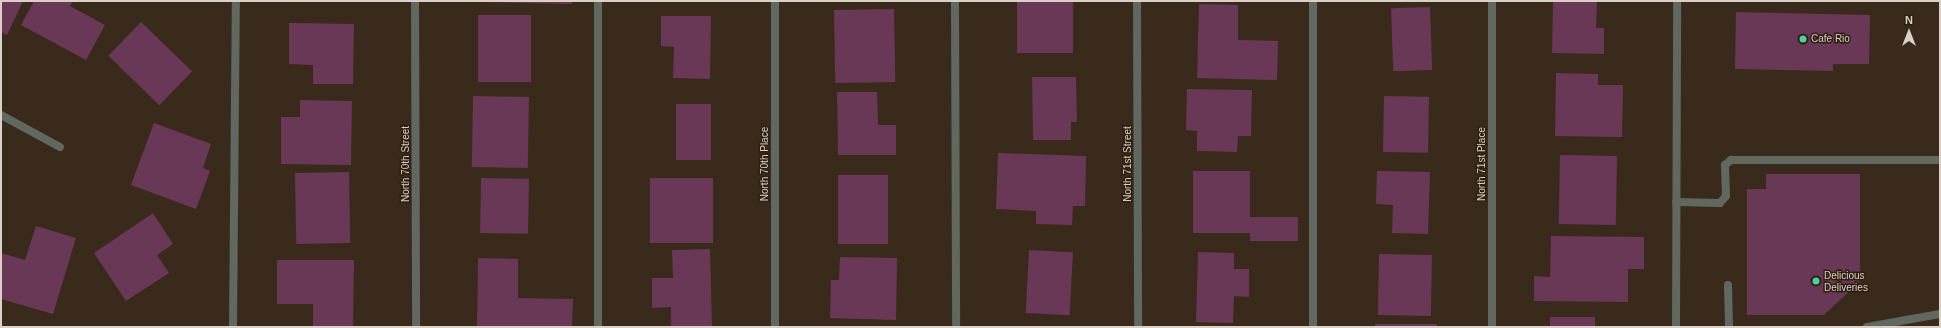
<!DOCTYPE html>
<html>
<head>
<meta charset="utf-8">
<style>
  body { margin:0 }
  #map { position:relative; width:1941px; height:328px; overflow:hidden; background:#3a2a1b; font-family:Helvetica,sans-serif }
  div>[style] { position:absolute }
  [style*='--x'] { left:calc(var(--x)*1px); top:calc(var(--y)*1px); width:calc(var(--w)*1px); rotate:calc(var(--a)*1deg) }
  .building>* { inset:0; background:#693857; transform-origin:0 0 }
  .service>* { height:8px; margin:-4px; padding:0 4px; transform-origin:4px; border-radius:4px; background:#606860 }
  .minor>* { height:8px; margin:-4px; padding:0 4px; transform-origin:4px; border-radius:4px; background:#606860 }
  .dots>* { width:11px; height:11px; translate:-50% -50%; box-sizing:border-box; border:2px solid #2f2011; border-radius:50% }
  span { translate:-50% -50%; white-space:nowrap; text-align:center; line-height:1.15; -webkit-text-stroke:3px #2f2011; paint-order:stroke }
  .poi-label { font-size:10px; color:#dad0c7 }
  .left { translate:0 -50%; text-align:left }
  .street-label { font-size:10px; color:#dad0c7 }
  .frame { position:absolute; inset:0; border:2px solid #dad0c7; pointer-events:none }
  .north { position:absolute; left:1889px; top:12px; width:40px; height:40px; -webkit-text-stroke:3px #2f2011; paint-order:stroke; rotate:0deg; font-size:11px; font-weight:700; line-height:16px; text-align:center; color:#dad0c7 }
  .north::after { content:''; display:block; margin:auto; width:14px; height:18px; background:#dad0c7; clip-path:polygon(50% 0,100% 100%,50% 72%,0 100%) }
</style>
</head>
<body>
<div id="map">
  <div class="building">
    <div style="clip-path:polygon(1px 1px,23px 1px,7px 35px,1px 32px)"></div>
    <div style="clip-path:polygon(34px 1px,73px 1px,70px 6px,105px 25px,86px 60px,21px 25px)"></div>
    <div style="clip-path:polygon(483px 1px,572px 1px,572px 4px,483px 2px)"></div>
    <div style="left:1017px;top:1px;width:56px;height:52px"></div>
    <div style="clip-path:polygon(1553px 1px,1597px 1px,1596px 28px,1604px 28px,1604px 54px,1552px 53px)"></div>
    <div style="clip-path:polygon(1199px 4px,1238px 5px,1238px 40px,1278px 41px,1277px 80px,1197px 78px)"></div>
    <div style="left:1430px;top:7px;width:63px;height:39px;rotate:88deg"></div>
    <div style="left:894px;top:9px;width:73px;height:60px;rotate:89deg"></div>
    <div style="clip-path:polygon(1736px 12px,1870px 15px,1869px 64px,1833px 64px,1833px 71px,1735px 69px)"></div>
    <div style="left:478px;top:15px;width:53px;height:67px"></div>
    <div style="clip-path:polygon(661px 16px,711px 16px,710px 79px,673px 78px,674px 47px,661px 46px)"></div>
    <div style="left:141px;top:22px;width:71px;height:47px;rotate:44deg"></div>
    <div style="clip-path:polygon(289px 23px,354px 24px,353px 84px,313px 84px,313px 65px,289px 64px)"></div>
    <div style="clip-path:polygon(1556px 73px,1598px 74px,1598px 85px,1623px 85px,1622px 137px,1555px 136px)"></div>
    <div style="clip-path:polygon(1032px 77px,1076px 77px,1077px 122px,1071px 122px,1071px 140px,1033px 140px)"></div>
    <div style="clip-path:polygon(1187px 89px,1252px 90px,1251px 136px,1238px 136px,1237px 152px,1197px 151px,1197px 131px,1186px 130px)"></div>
    <div style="clip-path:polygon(837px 92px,877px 92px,878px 125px,896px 125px,896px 155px,838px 155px)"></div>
    <div style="left:473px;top:96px;width:56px;height:71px;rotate:1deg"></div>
    <div style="left:1384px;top:96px;width:45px;height:56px;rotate:1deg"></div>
    <div style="clip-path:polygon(300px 100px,352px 101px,351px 165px,281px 164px,281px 117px,300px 117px)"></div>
    <div style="left:676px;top:104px;width:35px;height:56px"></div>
    <div style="clip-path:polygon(154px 123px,211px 144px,203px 168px,210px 171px,196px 209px,131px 185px)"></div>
    <div style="clip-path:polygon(998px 153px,1086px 156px,1085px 206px,1073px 206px,1072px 225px,1036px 224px,1036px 211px,996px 209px)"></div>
    <div style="left:1560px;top:155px;width:57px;height:69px;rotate:1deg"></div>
    <div style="left:1193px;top:171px;width:57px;height:62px"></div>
    <div style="clip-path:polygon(1377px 171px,1430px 172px,1428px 234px,1392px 233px,1393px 205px,1376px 204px)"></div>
    <div style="left:349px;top:172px;width:71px;height:54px;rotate:89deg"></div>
    <div style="clip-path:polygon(1766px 174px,1860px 174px,1860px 281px,1824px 315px,1747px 315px,1747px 189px,1766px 189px)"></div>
    <div style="left:838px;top:175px;width:50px;height:69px"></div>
    <div style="left:481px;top:178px;width:48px;height:55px;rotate:1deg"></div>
    <div style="left:650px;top:178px;width:63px;height:65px"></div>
    <div style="clip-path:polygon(153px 213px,173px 244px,157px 255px,169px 273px,126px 301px,94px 253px)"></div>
    <div style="left:1298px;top:217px;width:24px;height:48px;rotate:90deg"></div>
    <div style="clip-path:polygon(36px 226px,76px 238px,53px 314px,1px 299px,1px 253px,25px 260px)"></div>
    <div style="clip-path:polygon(1551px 236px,1644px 237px,1644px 269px,1628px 269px,1628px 302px,1534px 301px,1534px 276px,1550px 277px)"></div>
    <div style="clip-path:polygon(710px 249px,712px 326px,671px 327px,671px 307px,652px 308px,652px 278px,673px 278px,672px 250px)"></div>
    <div style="left:1029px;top:250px;width:44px;height:63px;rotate:3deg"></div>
    <div style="clip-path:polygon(1198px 252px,1234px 253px,1234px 269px,1249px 269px,1249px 297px,1234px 296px,1233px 323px,1196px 322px)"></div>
    <div style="left:1379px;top:254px;width:53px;height:61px;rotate:1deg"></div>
    <div style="clip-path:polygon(840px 257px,897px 258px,896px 320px,830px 318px,831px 280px,839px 280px)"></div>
    <div style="clip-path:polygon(478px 258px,518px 259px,518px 298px,573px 299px,572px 327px,477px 327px)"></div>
    <div style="clip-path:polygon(277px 260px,354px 260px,353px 327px,313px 326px,313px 304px,277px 304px)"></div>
    <div style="left:1550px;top:317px;width:45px;height:10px"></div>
    <div style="left:1375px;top:324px;width:62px;height:3px"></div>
  </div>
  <div class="service">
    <div style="--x:598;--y:1;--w:326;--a:90"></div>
    <div style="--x:955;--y:1;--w:326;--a:89.8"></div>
    <div style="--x:1313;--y:1;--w:326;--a:90"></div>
    <div style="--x:1676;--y:202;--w:44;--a:1.3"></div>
    <div style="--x:1720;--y:203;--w:9;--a:-49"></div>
    <div style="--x:1726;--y:196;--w:31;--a:-92"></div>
    <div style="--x:1725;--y:165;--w:8;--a:-40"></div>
    <div style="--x:1731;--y:160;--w:209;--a:0"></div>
    <div style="--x:1728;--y:285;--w:42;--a:88.6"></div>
    <div style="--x:233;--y:327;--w:326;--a:-89.5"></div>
    <div style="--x:1676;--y:327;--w:326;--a:-89.8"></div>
    <div style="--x:1867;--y:327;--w:74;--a:-10.1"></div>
  </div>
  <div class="minor">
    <div style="--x:415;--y:1;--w:326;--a:89.8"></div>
    <div style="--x:775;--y:1;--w:326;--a:90"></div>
    <div style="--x:1137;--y:1;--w:326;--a:89.8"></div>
    <div style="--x:1;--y:115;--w:67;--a:28.5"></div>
    <div style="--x:1492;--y:327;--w:326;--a:-90"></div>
  </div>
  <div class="dots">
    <div style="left:1803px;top:39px;background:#48d49d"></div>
    <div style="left:1816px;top:281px;background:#48d49d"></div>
  </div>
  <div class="poi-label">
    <span class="left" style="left:1811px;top:39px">Cafe Rio</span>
    <span class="left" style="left:1824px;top:281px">Delicious<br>Deliveries</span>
  </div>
  <div class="street-label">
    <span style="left:406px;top:164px;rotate:-90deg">North 70th Street</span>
    <span style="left:765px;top:164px;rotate:-90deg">North 70th Place</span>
    <span style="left:1128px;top:164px;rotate:-90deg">North 71st Street</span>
    <span style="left:1482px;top:164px;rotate:-90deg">North 71st Place</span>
  </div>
  <div class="frame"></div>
  <div class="north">N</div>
</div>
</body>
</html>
